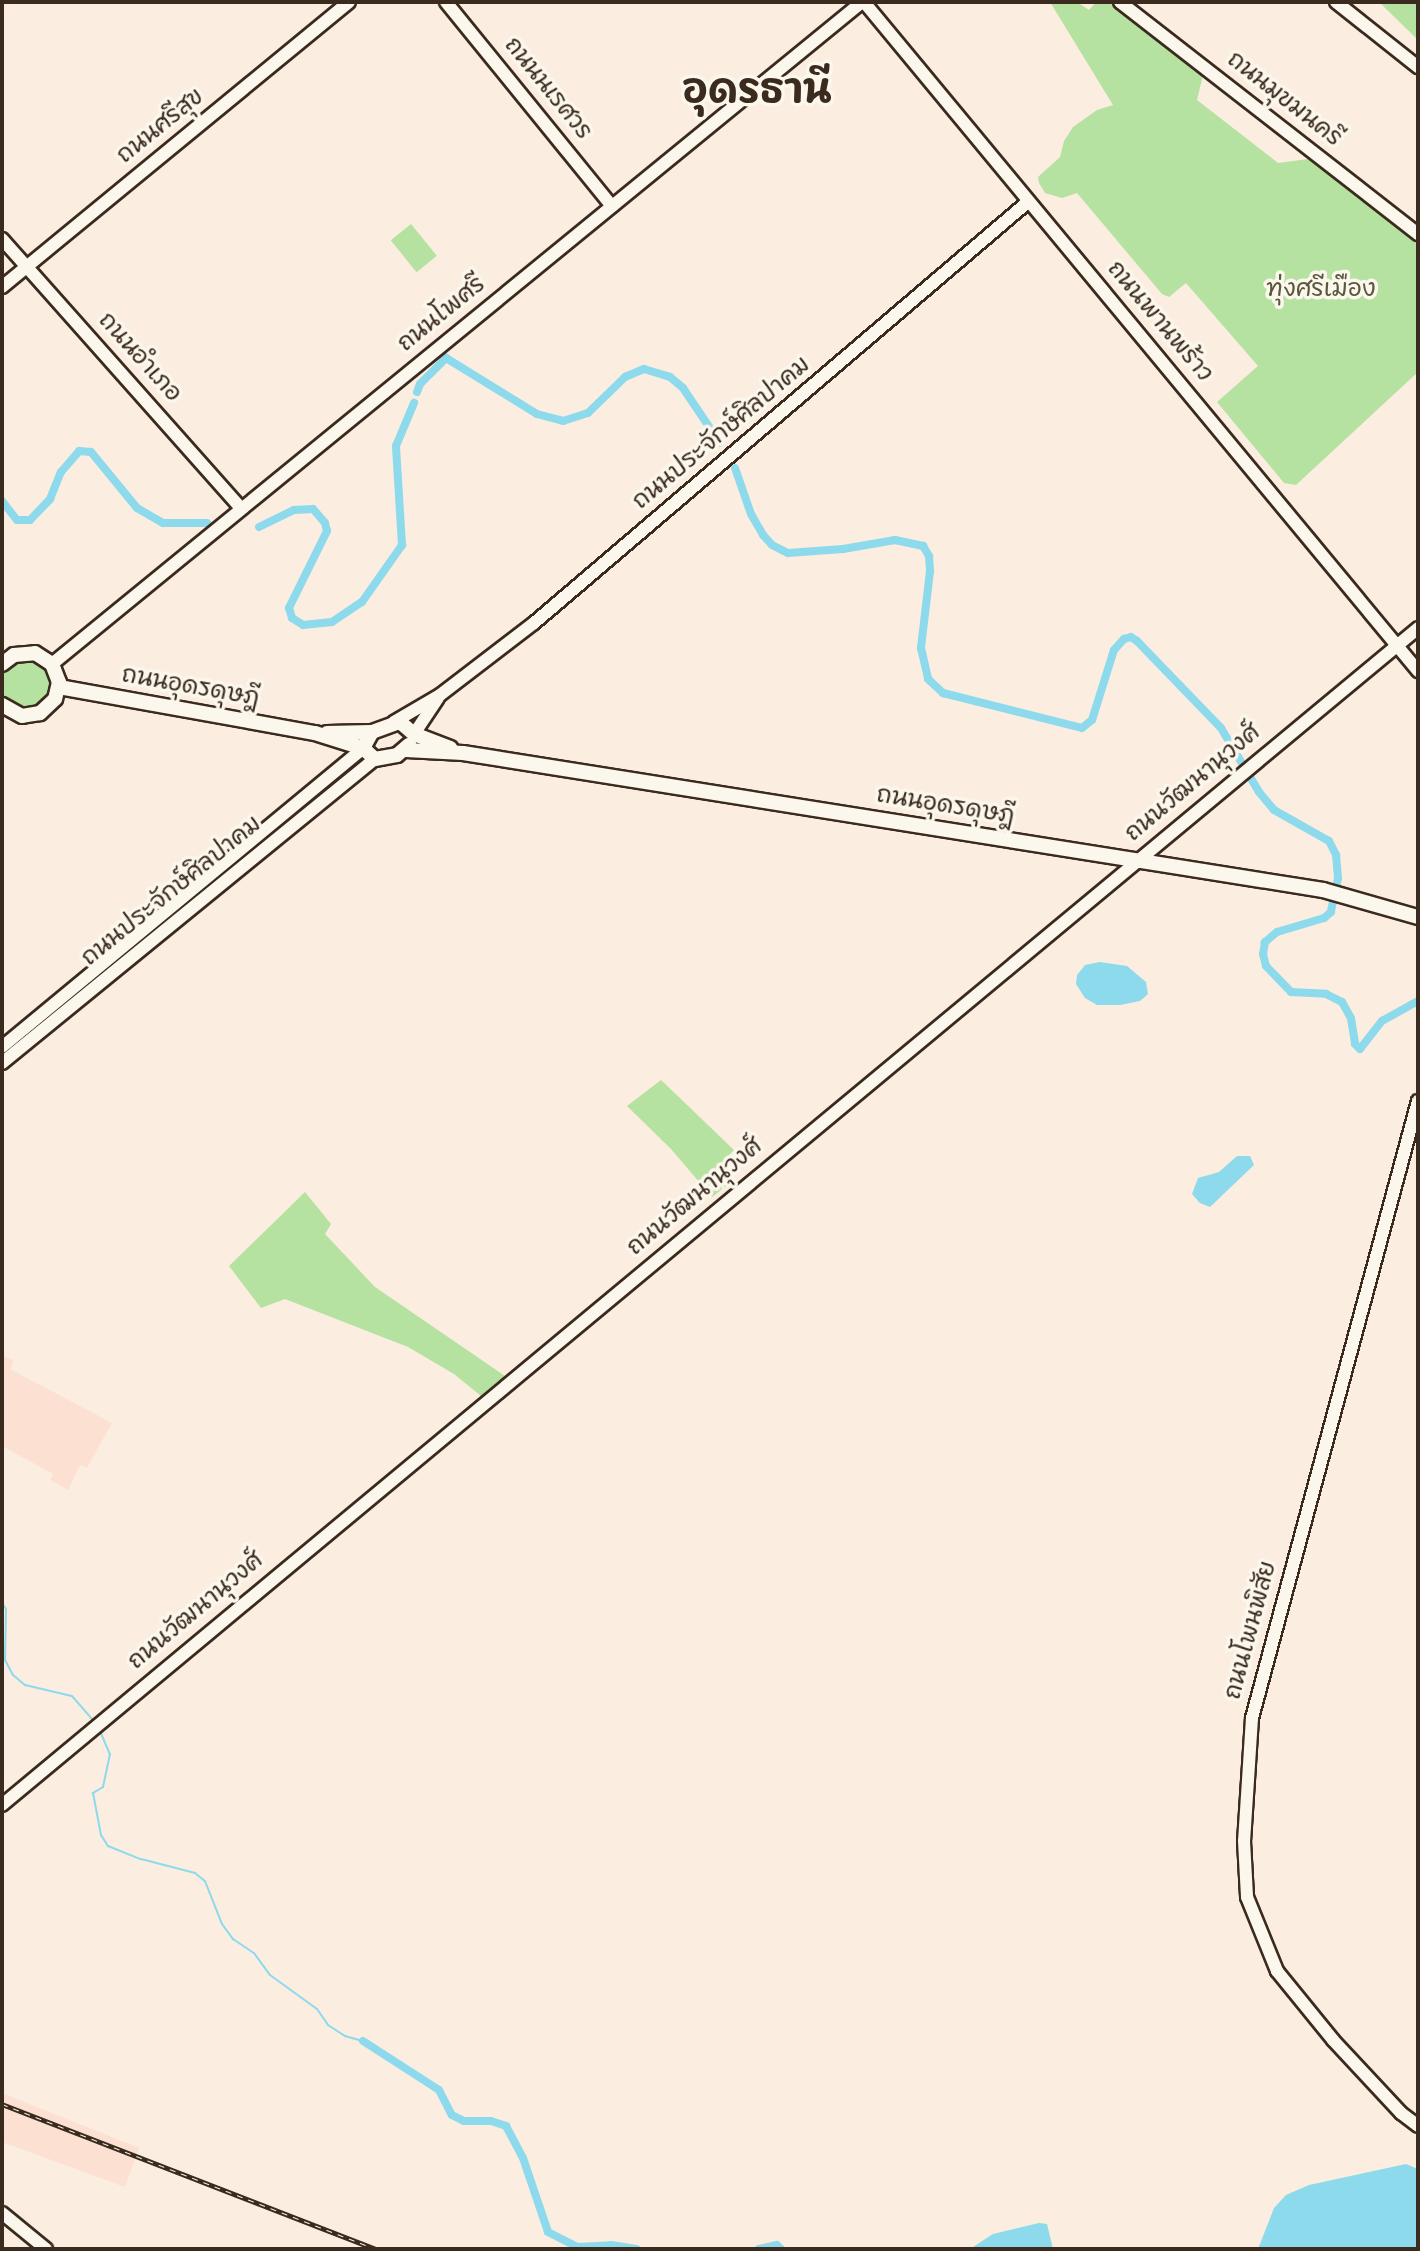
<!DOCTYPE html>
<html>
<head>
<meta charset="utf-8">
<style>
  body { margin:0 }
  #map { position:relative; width:1420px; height:2251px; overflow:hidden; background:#fbede0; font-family:"Gochi Hand","Playpen Sans Thai",sans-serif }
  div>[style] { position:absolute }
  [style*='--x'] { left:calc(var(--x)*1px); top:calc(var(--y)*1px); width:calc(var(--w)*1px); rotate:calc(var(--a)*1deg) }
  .built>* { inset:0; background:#fce1d2 }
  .green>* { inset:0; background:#b5e2a0; transform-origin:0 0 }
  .round { border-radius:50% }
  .water>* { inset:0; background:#8ddaed }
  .stream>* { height:2px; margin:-1px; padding:0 1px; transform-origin:1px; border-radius:1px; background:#8ddaed }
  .canal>* { height:8px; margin:-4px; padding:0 4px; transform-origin:4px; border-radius:4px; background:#8ddaed }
  .roads { filter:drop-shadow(2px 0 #3b2a1e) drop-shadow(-2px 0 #3b2a1e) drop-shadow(0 2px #3b2a1e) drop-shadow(0 -2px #3b2a1e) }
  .secondary>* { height:12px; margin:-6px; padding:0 6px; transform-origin:6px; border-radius:6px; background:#fbf7ec }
  .primary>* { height:14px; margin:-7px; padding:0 7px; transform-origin:7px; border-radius:7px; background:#fbf7ec }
  .rail>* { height:5px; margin-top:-2.5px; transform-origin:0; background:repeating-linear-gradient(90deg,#fbf7ec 0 6px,#3b2a1e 0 12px); box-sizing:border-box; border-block:2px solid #3b2a1e }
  span { translate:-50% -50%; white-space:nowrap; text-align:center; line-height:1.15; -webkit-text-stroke:7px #fbf7ec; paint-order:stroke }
  .street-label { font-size:24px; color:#3b2a1e }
  .park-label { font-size:24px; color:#5a583e }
  .town-label { font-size:40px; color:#3b2a1e; font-weight:700 }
  .frame { position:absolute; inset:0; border:4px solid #3b2a1e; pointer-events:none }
</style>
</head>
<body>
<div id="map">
  <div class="built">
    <div style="clip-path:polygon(2px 1355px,14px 1361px,10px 1369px,112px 1423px,87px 1468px,80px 1465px,68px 1490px,50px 1480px,53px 1474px,2px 1446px)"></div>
    <div style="clip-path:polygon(2px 2093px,139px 2148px,125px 2187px,2px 2142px)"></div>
  </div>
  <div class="green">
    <div style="clip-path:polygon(1050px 2px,1077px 2px,1089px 10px,1096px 2px,1111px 2px,1203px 75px,1197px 100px,1278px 163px,1308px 159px,1418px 244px,1418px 372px,1296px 485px,1284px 483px,1217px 402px,1258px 366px,1186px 283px,1169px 297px,1162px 294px,1077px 193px,1062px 198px,1045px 193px,1039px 183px,1038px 177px,1060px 157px,1064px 141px,1073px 127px,1097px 110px,1113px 105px)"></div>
    <div style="clip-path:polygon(1379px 2px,1418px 2px,1418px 40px)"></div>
    <div style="left:411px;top:224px;width:41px;height:26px;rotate:51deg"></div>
    <div class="round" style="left:1px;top:659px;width:50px;height:50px"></div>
    <div style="clip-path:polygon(661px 1080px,734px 1150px,717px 1168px,731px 1182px,712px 1197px,671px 1149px,627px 1106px)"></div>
    <div style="clip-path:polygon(305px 1192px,331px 1224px,325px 1234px,375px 1287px,505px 1376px,481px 1396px,454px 1374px,408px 1347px,285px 1299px,261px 1308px,229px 1266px)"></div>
  </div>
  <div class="water">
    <div style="clip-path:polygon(1100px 962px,1127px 966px,1146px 982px,1148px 994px,1140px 1001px,1120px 1005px,1097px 1005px,1085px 998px,1076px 984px,1077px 975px,1085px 965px)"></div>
    <div style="clip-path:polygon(1237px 1156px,1250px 1156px,1254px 1165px,1210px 1207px,1200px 1203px,1192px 1194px,1198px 1178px,1219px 1172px)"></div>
    <div style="clip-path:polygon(1406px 2164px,1418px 2169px,1418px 2249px,1258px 2249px,1274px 2208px,1286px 2195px,1309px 2185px)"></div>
    <div style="clip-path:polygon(1039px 2223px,1047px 2224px,1053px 2249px,970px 2249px,993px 2234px)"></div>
  </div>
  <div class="stream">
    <div style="--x:2;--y:1603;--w:7;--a:56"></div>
    <div style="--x:6;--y:1609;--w:51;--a:91.1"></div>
    <div style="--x:5;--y:1660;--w:17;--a:62"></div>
    <div style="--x:13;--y:1675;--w:16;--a:40"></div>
    <div style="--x:25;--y:1685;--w:48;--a:13.2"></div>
    <div style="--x:72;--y:1696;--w:35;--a:49"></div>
    <div style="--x:100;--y:1731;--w:25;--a:67"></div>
    <div style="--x:110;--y:1754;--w:34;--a:102"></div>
    <div style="--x:103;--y:1787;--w:12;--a:149"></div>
    <div style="--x:93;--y:1793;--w:43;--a:79.2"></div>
    <div style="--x:101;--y:1835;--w:13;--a:58"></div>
    <div style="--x:108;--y:1846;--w:35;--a:22"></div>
    <div style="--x:141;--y:1859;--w:56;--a:14.5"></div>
    <div style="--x:195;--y:1873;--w:13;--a:39"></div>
    <div style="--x:205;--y:1881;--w:46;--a:68.4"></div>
    <div style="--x:222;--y:1924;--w:19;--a:54"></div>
    <div style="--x:233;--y:1939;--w:25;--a:34"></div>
    <div style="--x:254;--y:1953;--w:27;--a:54"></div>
    <div style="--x:270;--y:1975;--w:58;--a:35.9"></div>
    <div style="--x:317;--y:2009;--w:19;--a:55"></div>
    <div style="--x:328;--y:2025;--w:20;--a:33"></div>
    <div style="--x:345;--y:2036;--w:19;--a:16"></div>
  </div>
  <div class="canal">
    <div style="--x:417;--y:392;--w:9;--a:-69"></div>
    <div style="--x:420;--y:384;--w:37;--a:-45"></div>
    <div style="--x:446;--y:358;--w:107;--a:31.6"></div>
    <div style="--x:537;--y:414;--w:27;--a:15"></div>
    <div style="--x:563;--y:421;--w:26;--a:-18"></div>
    <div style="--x:588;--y:413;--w:52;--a:-44.2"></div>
    <div style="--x:625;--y:377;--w:21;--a:-23"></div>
    <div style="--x:644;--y:369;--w:27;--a:17"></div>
    <div style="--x:670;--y:377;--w:17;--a:40"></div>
    <div style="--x:683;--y:388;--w:66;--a:56.1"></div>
    <div style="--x:735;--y:468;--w:49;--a:70.8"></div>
    <div style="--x:751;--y:514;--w:24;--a:60"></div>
    <div style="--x:763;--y:535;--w:13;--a:48"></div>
    <div style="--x:772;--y:545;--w:18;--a:27"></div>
    <div style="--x:788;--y:553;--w:55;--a:-4.2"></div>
    <div style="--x:843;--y:549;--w:53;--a:-9.8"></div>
    <div style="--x:895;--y:540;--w:29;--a:12"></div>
    <div style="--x:923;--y:546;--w:12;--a:59"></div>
    <div style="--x:929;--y:556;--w:15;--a:86"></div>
    <div style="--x:930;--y:571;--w:78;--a:96.7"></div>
    <div style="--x:921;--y:648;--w:32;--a:77"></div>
    <div style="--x:928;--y:679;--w:21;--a:43"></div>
    <div style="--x:943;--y:693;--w:143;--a:14.1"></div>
    <div style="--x:1082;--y:728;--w:13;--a:-39"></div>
    <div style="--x:1092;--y:720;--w:73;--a:-72.6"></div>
    <div style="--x:1114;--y:650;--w:15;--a:-48"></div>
    <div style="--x:1124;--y:639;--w:7;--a:-16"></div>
    <div style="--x:1131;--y:637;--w:7;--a:34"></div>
    <div style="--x:1137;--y:641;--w:121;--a:46"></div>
    <div style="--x:1221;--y:728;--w:74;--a:59.3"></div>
    <div style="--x:1259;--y:792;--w:23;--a:50"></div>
    <div style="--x:1274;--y:810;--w:63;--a:29.4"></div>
    <div style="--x:1329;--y:841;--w:16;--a:63"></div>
    <div style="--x:1336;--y:855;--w:23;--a:85"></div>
    <div style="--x:1338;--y:878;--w:35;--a:102"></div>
    <div style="--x:1331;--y:912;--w:9;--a:139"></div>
    <div style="--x:1324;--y:918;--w:49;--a:163.4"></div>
    <div style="--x:1277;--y:932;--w:16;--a:140"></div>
    <div style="--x:1265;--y:942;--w:12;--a:99"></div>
    <div style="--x:1263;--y:954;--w:12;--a:76"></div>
    <div style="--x:1266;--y:966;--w:36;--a:46"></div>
    <div style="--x:1291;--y:992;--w:35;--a:3"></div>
    <div style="--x:1326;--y:994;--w:18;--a:27"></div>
    <div style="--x:1342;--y:1002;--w:18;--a:61"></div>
    <div style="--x:1351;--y:1018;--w:26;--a:81"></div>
    <div style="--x:1355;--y:1044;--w:7;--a:45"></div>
    <div style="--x:1360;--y:1049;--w:36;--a:-52"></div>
    <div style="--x:1382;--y:1021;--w:41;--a:-29.1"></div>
    <div style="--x:2;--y:501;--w:24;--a:52"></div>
    <div style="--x:17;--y:520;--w:13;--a:0"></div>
    <div style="--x:30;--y:520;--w:29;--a:-46"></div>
    <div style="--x:50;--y:499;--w:29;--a:-68"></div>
    <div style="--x:61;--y:472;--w:28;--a:-49"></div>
    <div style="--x:79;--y:451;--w:12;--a:5"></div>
    <div style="--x:91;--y:452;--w:72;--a:50.6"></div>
    <div style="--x:137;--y:508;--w:30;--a:30"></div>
    <div style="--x:163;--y:523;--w:44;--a:0"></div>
    <div style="--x:259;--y:527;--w:39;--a:-26"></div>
    <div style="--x:294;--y:510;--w:19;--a:-3"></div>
    <div style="--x:313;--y:509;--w:18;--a:49"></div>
    <div style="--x:325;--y:523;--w:8;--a:76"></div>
    <div style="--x:327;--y:531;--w:86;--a:116.3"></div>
    <div style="--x:289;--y:608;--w:10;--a:73"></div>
    <div style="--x:292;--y:618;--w:13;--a:32"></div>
    <div style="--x:303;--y:625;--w:29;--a:-6"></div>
    <div style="--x:332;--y:622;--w:36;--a:-34"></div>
    <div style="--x:362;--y:602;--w:70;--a:-54.9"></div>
    <div style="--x:402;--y:545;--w:99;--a:-93.5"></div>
    <div style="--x:396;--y:446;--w:47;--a:-67.3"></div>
    <div style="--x:363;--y:2041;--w:90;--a:32.8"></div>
    <div style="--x:439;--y:2090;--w:28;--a:63"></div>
    <div style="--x:452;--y:2115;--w:13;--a:27"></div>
    <div style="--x:464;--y:2121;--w:27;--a:0"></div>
    <div style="--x:491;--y:2121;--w:16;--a:18"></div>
    <div style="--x:506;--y:2126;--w:36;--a:62"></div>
    <div style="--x:523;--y:2158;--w:78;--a:71.3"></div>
    <div style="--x:548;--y:2232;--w:33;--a:27"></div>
    <div style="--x:577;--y:2247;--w:34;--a:-3"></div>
    <div style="--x:611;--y:2245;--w:26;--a:9"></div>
    <div style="--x:759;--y:2249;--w:18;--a:-13"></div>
    <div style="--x:777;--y:2245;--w:6;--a:45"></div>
  </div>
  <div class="roads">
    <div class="secondary">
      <div style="--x:446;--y:2;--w:263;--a:50.9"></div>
      <div style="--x:864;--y:2;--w:869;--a:50.37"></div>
      <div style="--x:1120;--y:2;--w:378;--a:37.9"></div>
      <div style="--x:1336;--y:2;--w:105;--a:38.4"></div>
      <div style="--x:2;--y:239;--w:360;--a:48.4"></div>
      <div style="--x:2;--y:287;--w:449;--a:-39.4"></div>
      <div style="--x:52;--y:664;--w:1046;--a:-39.26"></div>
      <div style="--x:394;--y:722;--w:53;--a:-30.4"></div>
      <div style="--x:440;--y:695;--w:118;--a:-37.5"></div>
      <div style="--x:534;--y:623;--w:650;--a:-40.45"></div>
      <div style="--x:414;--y:734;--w:43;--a:-56.3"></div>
      <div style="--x:2;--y:1047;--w:469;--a:-39.6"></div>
      <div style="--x:2;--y:1063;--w:481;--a:-39.2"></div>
      <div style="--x:1418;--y:1101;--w:639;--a:105.06"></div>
      <div style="--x:1252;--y:1718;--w:123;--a:93.7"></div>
      <div style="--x:1244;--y:1841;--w:56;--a:86.9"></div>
      <div style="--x:1247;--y:1897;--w:80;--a:67.9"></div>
      <div style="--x:1277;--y:1971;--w:89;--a:50.9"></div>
      <div style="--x:1333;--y:2040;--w:100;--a:47"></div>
      <div style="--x:1401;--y:2113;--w:21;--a:37"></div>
      <div style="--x:2;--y:1805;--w:1841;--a:-39.73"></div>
      <div style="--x:2;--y:2213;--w:57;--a:39.3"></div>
    </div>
    <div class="primary">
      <div style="--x:2;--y:664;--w:15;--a:-37"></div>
      <div style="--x:14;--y:655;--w:21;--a:-5"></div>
      <div style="--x:35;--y:653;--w:20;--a:33"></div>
      <div style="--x:52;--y:664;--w:19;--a:69"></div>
      <div style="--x:59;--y:682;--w:17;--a:103"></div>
      <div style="--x:55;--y:699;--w:21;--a:137"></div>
      <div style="--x:40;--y:713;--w:18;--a:171"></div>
      <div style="--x:22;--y:716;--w:23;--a:-151"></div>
      <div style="--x:59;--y:687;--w:260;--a:10.2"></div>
      <div style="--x:315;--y:733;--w:50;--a:17.4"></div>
      <div style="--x:327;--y:733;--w:45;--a:-1.3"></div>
      <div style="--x:363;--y:748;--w:18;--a:-61"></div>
      <div style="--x:372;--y:732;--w:30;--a:-20"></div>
      <div style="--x:400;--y:722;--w:18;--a:41"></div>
      <div style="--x:414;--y:734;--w:39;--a:21"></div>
      <div style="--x:363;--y:748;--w:16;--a:43"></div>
      <div style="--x:375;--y:759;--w:22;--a:-10"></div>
      <div style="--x:397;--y:755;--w:16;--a:-40"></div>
      <div style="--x:406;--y:750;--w:57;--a:3"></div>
      <div style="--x:463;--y:753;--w:871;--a:9.05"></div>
      <div style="--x:1323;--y:890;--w:99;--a:15.9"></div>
    </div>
  </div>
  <div class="rail">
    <div style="--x:2;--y:2104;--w:400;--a:21.2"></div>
  </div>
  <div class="street-label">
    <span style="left:546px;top:90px;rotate:51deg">ถนนนเรศวร</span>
    <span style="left:1283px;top:101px;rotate:38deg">ถนนมุขมนครี</span>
    <span style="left:162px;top:128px;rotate:-39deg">ถนนศรีสุข</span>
    <span style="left:443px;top:316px;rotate:-39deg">ถนนโพศรี</span>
    <span style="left:1158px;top:323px;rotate:50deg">ถนนพานพร้าว</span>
    <span style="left:138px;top:359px;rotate:48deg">ถนนอำเภอ</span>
    <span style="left:723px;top:435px;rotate:-40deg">ถนนประจักษ์ศิลปาคม</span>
    <span style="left:190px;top:689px;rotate:10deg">ถนนอุดรดุษฎี</span>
    <span style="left:1194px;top:785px;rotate:-40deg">ถนนวัฒนานุวงศ์</span>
    <span style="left:945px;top:808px;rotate:9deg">ถนนอุดรดุษฎี</span>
    <span style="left:173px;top:893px;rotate:-39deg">ถนนประจักษ์ศิลปาคม</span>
    <span style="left:696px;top:1199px;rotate:-40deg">ถนนวัฒนานุวงศ์</span>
    <span style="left:197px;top:1613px;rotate:-40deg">ถนนวัฒนานุวงศ์</span>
    <span style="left:1253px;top:1631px;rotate:-75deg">ถนนโพนพิสัย</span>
  </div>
  <div class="park-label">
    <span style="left:1321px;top:292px">ทุ่งศรีเมือง</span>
  </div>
  <div class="town-label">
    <span style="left:757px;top:95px">อุดรธานี</span>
  </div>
  <div class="frame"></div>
</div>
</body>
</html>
